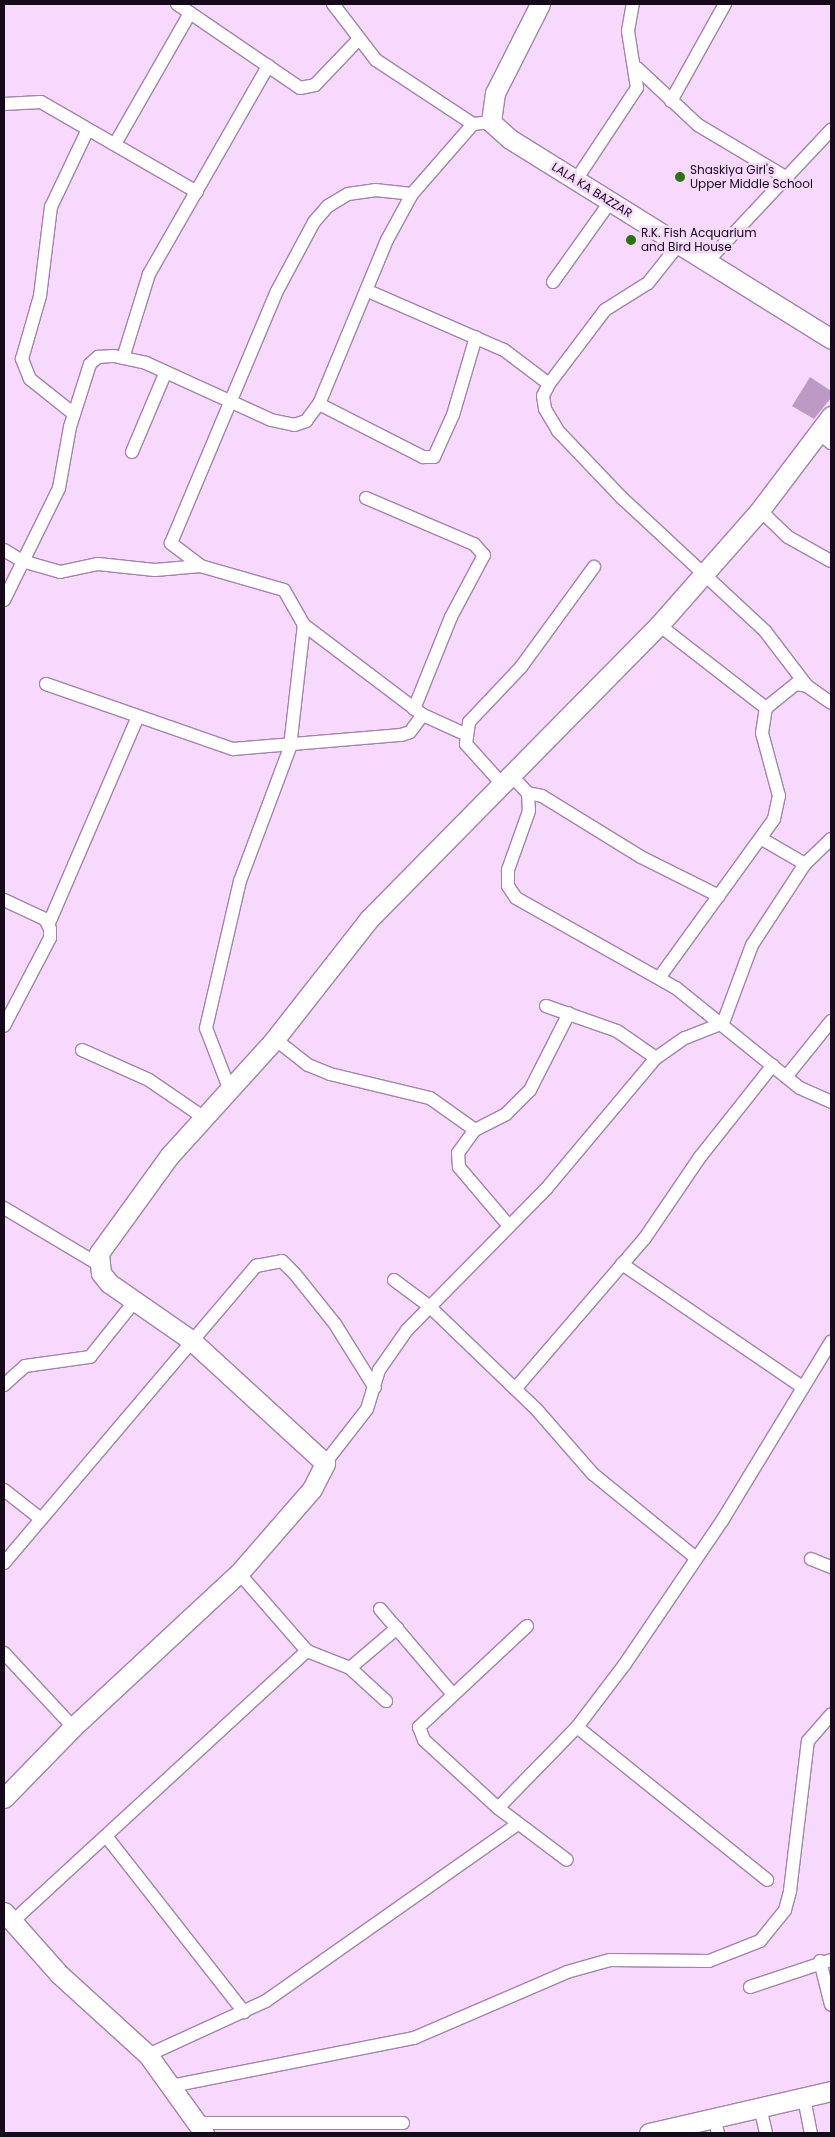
<!DOCTYPE html>
<html>
<head>
<meta charset="utf-8">
<style>
  body { margin:0 }
  #map { position:relative; width:835px; height:2137px; overflow:hidden; background:#f6d9fd; font-family:Poppins,sans-serif }
  div>[style] { position:absolute }
  [style*='--x'] { left:calc(var(--x)*1px); top:calc(var(--y)*1px); width:calc(var(--w)*1px); rotate:calc(var(--a)*1deg) }
  .building>* { inset:0; background:#bc9ac5 }
  .roads { filter:drop-shadow(1px 0 #a483ad) drop-shadow(-1px 0 #a483ad) drop-shadow(0 1px #a483ad) drop-shadow(0 -1px #a483ad) }
  .street>* { height:12px; margin:-6px; padding:0 6px; transform-origin:6px; border-radius:6px; background:#fff }
  .secondary>* { height:19px; margin:-9.5px; padding:0 9.5px; transform-origin:9.5px; border-radius:9.5px; background:#fff }
  .dots>* { width:14px; height:14px; translate:-50% -50%; box-sizing:border-box; border:2px solid #f6d9fd; border-radius:50% }
  span { translate:-50% -50%; white-space:nowrap; text-align:center; line-height:1.15; -webkit-text-stroke:5px #f6d9fd; paint-order:stroke }
  .poi-label { font-size:12px; color:#160919 }
  .left { translate:0 -50%; text-align:left }
  .street-label { font-size:12px; color:#160919 }
  .frame { position:absolute; inset:0; border:5px solid #160919; pointer-events:none }
</style>
</head>
<body>
<div id="map">
  <div class="building">
    <div style="clip-path:polygon(810px 377px,831px 391px,831px 398px,814px 419px,792px 406px)"></div>
  </div>
  <div class="roads">
    <div class="street">
      <div style="--x:177;--y:4;--w:149;--a:34.3"></div>
      <div style="--x:300;--y:88;--w:15;--a:-11"></div>
      <div style="--x:315;--y:85;--w:62;--a:-46.3"></div>
      <div style="--x:333;--y:4;--w:71;--a:52.5"></div>
      <div style="--x:376;--y:60;--w:116;--a:33.4"></div>
      <div style="--x:637;--y:68;--w:83;--a:43.1"></div>
      <div style="--x:698;--y:125;--w:104;--a:30.8"></div>
      <div style="--x:671;--y:101;--w:111;--a:-60.9"></div>
      <div style="--x:4;--y:104;--w:37;--a:-3"></div>
      <div style="--x:41;--y:102;--w:180;--a:30"></div>
      <div style="--x:115;--y:144;--w:151;--a:-60.2"></div>
      <div style="--x:576;--y:180;--w:110;--a:-56.5"></div>
      <div style="--x:637;--y:88;--w:58;--a:-99"></div>
      <div style="--x:628;--y:31;--w:27;--a:-80"></div>
      <div style="--x:706;--y:263;--w:183;--a:-46.8"></div>
      <div style="--x:553;--y:282;--w:98;--a:-54.5"></div>
      <div style="--x:368;--y:291;--w:148;--a:23.5"></div>
      <div style="--x:504;--y:350;--w:56;--a:37.1"></div>
      <div style="--x:549;--y:384;--w:93;--a:-52.9"></div>
      <div style="--x:605;--y:310;--w:51;--a:-32.1"></div>
      <div style="--x:648;--y:283;--w:50;--a:-51.5"></div>
      <div style="--x:123;--y:358;--w:88;--a:-72.8"></div>
      <div style="--x:149;--y:274;--w:240;--a:-60.2"></div>
      <div style="--x:549;--y:384;--w:13;--a:117"></div>
      <div style="--x:543;--y:396;--w:13;--a:81"></div>
      <div style="--x:545;--y:409;--w:26;--a:59"></div>
      <div style="--x:558;--y:431;--w:93;--a:46.3"></div>
      <div style="--x:622;--y:498;--w:195;--a:42.9"></div>
      <div style="--x:765;--y:631;--w:69;--a:52.6"></div>
      <div style="--x:319;--y:404;--w:117;--a:27"></div>
      <div style="--x:423;--y:457;--w:11;--a:0"></div>
      <div style="--x:434;--y:457;--w:46;--a:-65.7"></div>
      <div style="--x:453;--y:415;--w:81;--a:-73.6"></div>
      <div style="--x:74;--y:414;--w:56;--a:-141.5"></div>
      <div style="--x:30;--y:379;--w:22;--a:-112"></div>
      <div style="--x:22;--y:359;--w:66;--a:-74.1"></div>
      <div style="--x:40;--y:296;--w:90;--a:-83"></div>
      <div style="--x:51;--y:207;--w:86;--a:-64.6"></div>
      <div style="--x:819;--y:433;--w:16;--a:40"></div>
      <div style="--x:132;--y:452;--w:85;--a:-67.1"></div>
      <div style="--x:366;--y:498;--w:117;--a:23.1"></div>
      <div style="--x:474;--y:544;--w:15;--a:48"></div>
      <div style="--x:484;--y:555;--w:70;--a:118"></div>
      <div style="--x:451;--y:617;--w:99;--a:111.9"></div>
      <div style="--x:760;--y:510;--w:39;--a:44"></div>
      <div style="--x:788;--y:537;--w:49;--a:29.2"></div>
      <div style="--x:4;--y:550;--w:21;--a:31"></div>
      <div style="--x:22;--y:561;--w:40;--a:16"></div>
      <div style="--x:60;--y:572;--w:39;--a:-12"></div>
      <div style="--x:98;--y:564;--w:57;--a:6"></div>
      <div style="--x:155;--y:570;--w:46;--a:-5"></div>
      <div style="--x:4;--y:600;--w:125;--a:-63.8"></div>
      <div style="--x:59;--y:488;--w:62;--a:-79.8"></div>
      <div style="--x:70;--y:427;--w:66;--a:-72.4"></div>
      <div style="--x:90;--y:364;--w:11;--a:-41"></div>
      <div style="--x:98;--y:357;--w:16;--a:-4"></div>
      <div style="--x:114;--y:356;--w:33;--a:12"></div>
      <div style="--x:146;--y:363;--w:137;--a:24.5"></div>
      <div style="--x:271;--y:420;--w:24;--a:12"></div>
      <div style="--x:294;--y:425;--w:13;--a:-18"></div>
      <div style="--x:306;--y:421;--w:21;--a:-53"></div>
      <div style="--x:319;--y:404;--w:178;--a:-67.5"></div>
      <div style="--x:387;--y:240;--w:52;--a:-61.5"></div>
      <div style="--x:412;--y:194;--w:93;--a:-48.9"></div>
      <div style="--x:473;--y:124;--w:18;--a:-6"></div>
      <div style="--x:659;--y:625;--w:135;--a:37.8"></div>
      <div style="--x:766;--y:708;--w:38;--a:-39"></div>
      <div style="--x:796;--y:684;--w:11;--a:10"></div>
      <div style="--x:807;--y:686;--w:29;--a:35"></div>
      <div style="--x:46;--y:684;--w:198;--a:19.2"></div>
      <div style="--x:233;--y:749;--w:169;--a:-4.8"></div>
      <div style="--x:401;--y:735;--w:9;--a:-18"></div>
      <div style="--x:410;--y:732;--w:21;--a:-53"></div>
      <div style="--x:423;--y:715;--w:149;--a:-142.9"></div>
      <div style="--x:304;--y:625;--w:40;--a:-119.7"></div>
      <div style="--x:284;--y:590;--w:86;--a:-163.9"></div>
      <div style="--x:201;--y:566;--w:38;--a:-143"></div>
      <div style="--x:171;--y:543;--w:273;--a:-67.2"></div>
      <div style="--x:277;--y:291;--w:78;--a:-61.8"></div>
      <div style="--x:314;--y:222;--w:21;--a:-49"></div>
      <div style="--x:328;--y:206;--w:23;--a:-31"></div>
      <div style="--x:348;--y:194;--w:27;--a:-8"></div>
      <div style="--x:375;--y:190;--w:37;--a:6"></div>
      <div style="--x:423;--y:715;--w:46;--a:24.3"></div>
      <div style="--x:511;--y:775;--w:25;--a:47"></div>
      <div style="--x:528;--y:793;--w:18;--a:87"></div>
      <div style="--x:529;--y:811;--w:63;--a:109.6"></div>
      <div style="--x:508;--y:870;--w:16;--a:90"></div>
      <div style="--x:508;--y:886;--w:14;--a:56"></div>
      <div style="--x:516;--y:898;--w:184;--a:29.4"></div>
      <div style="--x:676;--y:988;--w:159;--a:38.9"></div>
      <div style="--x:800;--y:1088;--w:34;--a:24"></div>
      <div style="--x:502;--y:784;--w:54;--a:-132"></div>
      <div style="--x:466;--y:744;--w:22;--a:-82"></div>
      <div style="--x:469;--y:722;--w:76;--a:-46.6"></div>
      <div style="--x:521;--y:667;--w:124;--a:-53.9"></div>
      <div style="--x:528;--y:793;--w:14;--a:12"></div>
      <div style="--x:542;--y:796;--w:116;--a:31.6"></div>
      <div style="--x:641;--y:857;--w:87;--a:26.6"></div>
      <div style="--x:762;--y:839;--w:50;--a:30.2"></div>
      <div style="--x:4;--y:900;--w:45;--a:24.9"></div>
      <div style="--x:45;--y:919;--w:11;--a:63"></div>
      <div style="--x:50;--y:929;--w:9;--a:90"></div>
      <div style="--x:50;--y:938;--w:99;--a:117.6"></div>
      <div style="--x:49;--y:923;--w:225;--a:-66.7"></div>
      <div style="--x:659;--y:978;--w:196;--a:-54.1"></div>
      <div style="--x:774;--y:819;--w:24;--a:-78"></div>
      <div style="--x:779;--y:796;--w:65;--a:-105.1"></div>
      <div style="--x:762;--y:733;--w:25;--a:-81"></div>
      <div style="--x:546;--y:1006;--w:75;--a:19.4"></div>
      <div style="--x:617;--y:1031;--w:47;--a:34.7"></div>
      <div style="--x:275;--y:1039;--w:42;--a:38.2"></div>
      <div style="--x:308;--y:1065;--w:24;--a:22"></div>
      <div style="--x:330;--y:1074;--w:103;--a:13.5"></div>
      <div style="--x:430;--y:1098;--w:55;--a:35.4"></div>
      <div style="--x:82;--y:1050;--w:73;--a:24.1"></div>
      <div style="--x:149;--y:1080;--w:65;--a:34.4"></div>
      <div style="--x:786;--y:1077;--w:72;--a:-51.2"></div>
      <div style="--x:229;--y:1088;--w:64;--a:-111"></div>
      <div style="--x:206;--y:1028;--w:151;--a:-77"></div>
      <div style="--x:240;--y:881;--w:143;--a:-69.5"></div>
      <div style="--x:290;--y:747;--w:123;--a:-83.5"></div>
      <div style="--x:4;--y:1208;--w:109;--a:30.8"></div>
      <div style="--x:509;--y:1226;--w:77;--a:-130.3"></div>
      <div style="--x:459;--y:1167;--w:14;--a:-94"></div>
      <div style="--x:458;--y:1153;--w:29;--a:-54"></div>
      <div style="--x:475;--y:1130;--w:35;--a:-27"></div>
      <div style="--x:506;--y:1114;--w:34;--a:-45"></div>
      <div style="--x:530;--y:1090;--w:86;--a:-63.1"></div>
      <div style="--x:622;--y:1264;--w:218;--a:34.3"></div>
      <div style="--x:394;--y:1280;--w:44;--a:36.6"></div>
      <div style="--x:429;--y:1306;--w:150;--a:43.9"></div>
      <div style="--x:537;--y:1410;--w:85;--a:48.8"></div>
      <div style="--x:593;--y:1474;--w:133;--a:39.2"></div>
      <div style="--x:4;--y:1385;--w:28;--a:-42"></div>
      <div style="--x:25;--y:1366;--w:66;--a:-7.9"></div>
      <div style="--x:90;--y:1357;--w:70;--a:-51.3"></div>
      <div style="--x:515;--y:1389;--w:199;--a:-49.3"></div>
      <div style="--x:645;--y:1238;--w:98;--a:-55.8"></div>
      <div style="--x:700;--y:1157;--w:117;--a:-51.6"></div>
      <div style="--x:325;--y:1463;--w:68;--a:-52.1"></div>
      <div style="--x:367;--y:1409;--w:41;--a:-72.9"></div>
      <div style="--x:379;--y:1370;--w:49;--a:-55"></div>
      <div style="--x:407;--y:1330;--w:198;--a:-45.4"></div>
      <div style="--x:546;--y:1189;--w:171;--a:-50"></div>
      <div style="--x:656;--y:1058;--w:35;--a:-35"></div>
      <div style="--x:685;--y:1038;--w:41;--a:-21.5"></div>
      <div style="--x:723;--y:1023;--w:83;--a:-69.6"></div>
      <div style="--x:752;--y:945;--w:97;--a:-56.8"></div>
      <div style="--x:805;--y:864;--w:36;--a:-44"></div>
      <div style="--x:4;--y:1490;--w:47;--a:38.1"></div>
      <div style="--x:811;--y:1559;--w:22;--a:22"></div>
      <div style="--x:4;--y:1563;--w:390;--a:-49.7"></div>
      <div style="--x:256;--y:1266;--w:26;--a:-11"></div>
      <div style="--x:282;--y:1261;--w:18;--a:45"></div>
      <div style="--x:295;--y:1274;--w:64;--a:51.3"></div>
      <div style="--x:335;--y:1324;--w:75;--a:58"></div>
      <div style="--x:380;--y:1609;--w:109;--a:49.5"></div>
      <div style="--x:527;--y:1626;--w:148;--a:136.9"></div>
      <div style="--x:419;--y:1727;--w:14;--a:69"></div>
      <div style="--x:424;--y:1740;--w:100;--a:42.6"></div>
      <div style="--x:498;--y:1808;--w:86;--a:37"></div>
      <div style="--x:307;--y:1651;--w:46;--a:21.6"></div>
      <div style="--x:350;--y:1668;--w:62;--a:-40.4"></div>
      <div style="--x:4;--y:1653;--w:101;--a:47"></div>
      <div style="--x:350;--y:1668;--w:49;--a:42.5"></div>
      <div style="--x:577;--y:1727;--w:244;--a:38.8"></div>
      <div style="--x:498;--y:1808;--w:113;--a:-45.7"></div>
      <div style="--x:577;--y:1727;--w:79;--a:-52.7"></div>
      <div style="--x:625;--y:1664;--w:173;--a:-55.9"></div>
      <div style="--x:722;--y:1521;--w:210;--a:-58.7"></div>
      <div style="--x:106;--y:1836;--w:224;--a:51.9"></div>
      <div style="--x:12;--y:1922;--w:401;--a:-42.6"></div>
      <div style="--x:307;--y:1651;--w:103;--a:-131.1"></div>
      <div style="--x:820;--y:1961;--w:45;--a:76"></div>
      <div style="--x:750;--y:1987;--w:85;--a:-18.4"></div>
      <div style="--x:148;--y:2055;--w:130;--a:-24.6"></div>
      <div style="--x:266;--y:2001;--w:308;--a:-35.1"></div>
      <div style="--x:171;--y:2086;--w:248;--a:-11.2"></div>
      <div style="--x:414;--y:2038;--w:167;--a:-23.3"></div>
      <div style="--x:567;--y:1972;--w:45;--a:-15.6"></div>
      <div style="--x:610;--y:1960;--w:99;--a:0.6"></div>
      <div style="--x:709;--y:1961;--w:55;--a:-21.4"></div>
      <div style="--x:760;--y:1941;--w:40;--a:-51"></div>
      <div style="--x:785;--y:1910;--w:20;--a:-75"></div>
      <div style="--x:790;--y:1891;--w:151;--a:-83.2"></div>
      <div style="--x:808;--y:1741;--w:35;--a:-49"></div>
      <div style="--x:804;--y:2098;--w:36;--a:79"></div>
      <div style="--x:760;--y:2107;--w:27;--a:77"></div>
      <div style="--x:714;--y:2118;--w:16;--a:75"></div>
      <div style="--x:197;--y:2123;--w:206;--a:0"></div>
    </div>
    <div class="secondary">
      <div style="--x:540;--y:4;--w:100;--a:116.8"></div>
      <div style="--x:495;--y:93;--w:29;--a:98"></div>
      <div style="--x:491;--y:122;--w:25;--a:42"></div>
      <div style="--x:510;--y:139;--w:378;--a:31.9"></div>
      <div style="--x:4;--y:1798;--w:99;--a:-45.8"></div>
      <div style="--x:73;--y:1727;--w:226;--a:-42.9"></div>
      <div style="--x:239;--y:1573;--w:111;--a:-49"></div>
      <div style="--x:312;--y:1489;--w:29;--a:-63"></div>
      <div style="--x:325;--y:1463;--w:182;--a:-137.5"></div>
      <div style="--x:191;--y:1340;--w:100;--a:-145.2"></div>
      <div style="--x:109;--y:1283;--w:13;--a:-129"></div>
      <div style="--x:101;--y:1273;--w:20;--a:-96"></div>
      <div style="--x:99;--y:1253;--w:121;--a:-54.1"></div>
      <div style="--x:170;--y:1155;--w:156;--a:-47.8"></div>
      <div style="--x:275;--y:1039;--w:152;--a:-51.9"></div>
      <div style="--x:369;--y:919;--w:413;--a:-45.4"></div>
      <div style="--x:659;--y:625;--w:153;--a:-48.7"></div>
      <div style="--x:760;--y:510;--w:118;--a:-52.9"></div>
      <div style="--x:4;--y:1912;--w:83;--a:48.4"></div>
      <div style="--x:59;--y:1974;--w:120;--a:42.3"></div>
      <div style="--x:148;--y:2055;--w:96;--a:54.3"></div>
      <div style="--x:649;--y:2133;--w:187;--a:-13"></div>
    </div>
  </div>
  <div class="dots">
    <div style="left:680px;top:177px;background:#2c7211"></div>
    <div style="left:631px;top:240px;background:#2c7211"></div>
  </div>
  <div class="poi-label">
    <span class="left" style="left:690px;top:177px">Shaskiya Girl's<br>Upper Middle School</span>
    <span class="left" style="left:641px;top:240px">R.K. Fish Acquarium<br>and Bird House</span>
  </div>
  <div class="street-label">
    <span style="left:592px;top:190px;rotate:32deg">LALA KA BAZZAR</span>
  </div>
  <div class="frame"></div>
</div>
</body>
</html>
